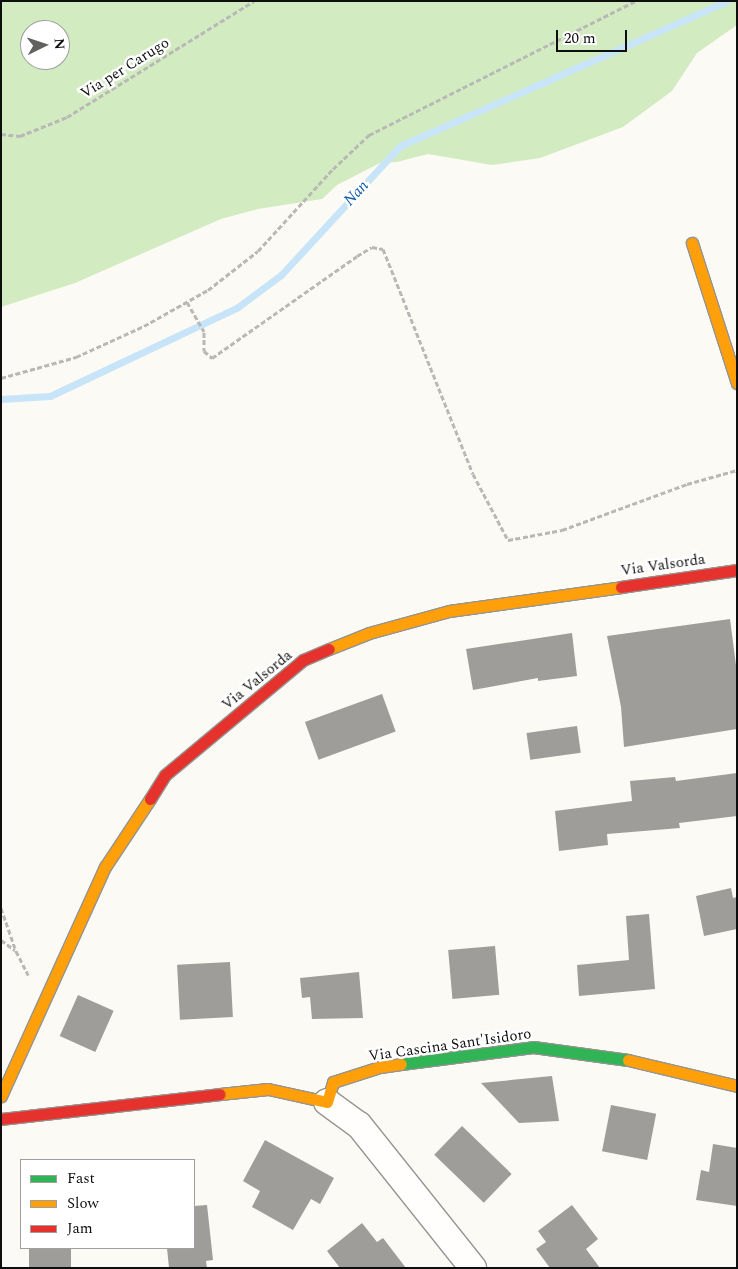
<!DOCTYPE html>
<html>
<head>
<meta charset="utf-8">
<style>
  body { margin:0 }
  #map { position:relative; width:738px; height:1269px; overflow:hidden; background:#fcfaf4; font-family:Spectral,serif }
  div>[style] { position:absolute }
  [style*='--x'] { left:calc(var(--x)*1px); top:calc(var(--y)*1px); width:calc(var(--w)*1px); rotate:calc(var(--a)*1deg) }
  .forest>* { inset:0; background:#d3ebc0 }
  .stream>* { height:7px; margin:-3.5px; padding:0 3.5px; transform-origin:3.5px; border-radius:3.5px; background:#c8e4f8 }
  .building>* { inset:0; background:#9f9d99; transform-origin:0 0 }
  .path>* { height:3px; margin-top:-1.5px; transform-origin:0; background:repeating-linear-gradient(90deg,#b8b8b7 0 5px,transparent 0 7.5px) }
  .roads { filter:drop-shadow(1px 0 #959492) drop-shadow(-1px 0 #959492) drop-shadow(0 1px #959492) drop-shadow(0 -1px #959492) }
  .street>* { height:26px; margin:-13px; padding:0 13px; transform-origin:13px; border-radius:13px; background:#fffefd }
  .fast>* { height:11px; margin:-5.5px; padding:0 5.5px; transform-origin:5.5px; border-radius:5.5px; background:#30b455 }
  .slow>* { height:11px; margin:-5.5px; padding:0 5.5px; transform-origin:5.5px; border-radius:5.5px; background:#ff9f0a }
  .jam>* { height:11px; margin:-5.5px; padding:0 5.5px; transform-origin:5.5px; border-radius:5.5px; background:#e5322d }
  span { translate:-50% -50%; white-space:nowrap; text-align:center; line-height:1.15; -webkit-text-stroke:5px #fff; paint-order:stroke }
  .street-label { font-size:15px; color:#0e0e0e }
  .water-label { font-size:16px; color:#0f5ca9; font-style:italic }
  .frame { position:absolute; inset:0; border:2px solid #0e0e0e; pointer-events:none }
  .legend { position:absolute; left:20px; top:1159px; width:175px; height:90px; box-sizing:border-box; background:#fff; border:1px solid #9f9f9f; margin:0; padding:6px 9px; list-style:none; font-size:15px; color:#0e0e0e }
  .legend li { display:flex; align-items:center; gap:10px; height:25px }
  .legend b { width:25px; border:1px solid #9f9f9f }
  .north { position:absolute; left:20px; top:20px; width:50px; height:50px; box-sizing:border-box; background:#fff; border:1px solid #9f9f9f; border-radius:50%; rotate:86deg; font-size:14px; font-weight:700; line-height:20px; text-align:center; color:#0e0e0e }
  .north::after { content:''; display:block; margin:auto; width:18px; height:22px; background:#61615e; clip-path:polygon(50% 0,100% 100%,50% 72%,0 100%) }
  .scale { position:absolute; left:556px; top:30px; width:71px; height:22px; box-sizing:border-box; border:2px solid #0e0e0e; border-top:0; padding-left:6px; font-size:15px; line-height:18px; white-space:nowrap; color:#0e0e0e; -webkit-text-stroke:4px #fff; paint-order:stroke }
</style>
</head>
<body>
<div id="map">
  <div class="forest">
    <div style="clip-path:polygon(evenodd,1px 1px,737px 1px,737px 25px,697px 53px,672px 91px,623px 127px,540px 158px,492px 165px,428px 154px,397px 162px,380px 163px,337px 185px,322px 199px,258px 209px,221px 219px,75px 283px,1px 307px,1px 1px,30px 30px,60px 30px,60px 60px,30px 60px,30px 30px)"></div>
  </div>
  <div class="stream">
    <div style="--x:1;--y:399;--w:49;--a:-3.5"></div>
    <div style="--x:50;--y:396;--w:208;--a:-25.3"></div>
    <div style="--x:238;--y:307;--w:54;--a:-36.7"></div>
    <div style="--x:281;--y:275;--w:176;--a:-47.3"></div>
    <div style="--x:400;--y:146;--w:358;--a:-23.9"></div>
  </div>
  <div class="building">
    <div style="clip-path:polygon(730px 619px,737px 673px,737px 729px,624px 747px,621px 707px,607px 636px)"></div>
    <div style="clip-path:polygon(572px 633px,577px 676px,538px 681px,538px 678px,473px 690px,466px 649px)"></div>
    <div style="left:382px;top:694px;width:40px;height:82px;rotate:70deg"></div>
    <div style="left:577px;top:726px;width:27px;height:51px;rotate:82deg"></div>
    <div style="clip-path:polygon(737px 773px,737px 816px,679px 823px,680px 828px,607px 834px,608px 845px,559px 851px,555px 811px,632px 801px,630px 781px,675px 777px,676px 781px)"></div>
    <div style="clip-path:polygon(731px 888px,733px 898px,737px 897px,737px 929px,704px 936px,696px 896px)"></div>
    <div style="clip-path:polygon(649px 914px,655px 989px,579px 996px,577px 965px,629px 960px,626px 916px)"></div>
    <div style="left:495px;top:946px;width:49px;height:47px;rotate:85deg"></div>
    <div style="left:230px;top:962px;width:55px;height:53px;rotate:87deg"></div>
    <div style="clip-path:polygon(359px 972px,363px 1018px,312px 1019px,310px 997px,302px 998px,300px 978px)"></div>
    <div style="left:78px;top:995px;width:39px;height:45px;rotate:24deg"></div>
    <div style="clip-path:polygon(552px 1076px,559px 1121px,519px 1123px,481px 1083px)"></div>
    <div style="left:611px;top:1105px;width:46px;height:47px;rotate:11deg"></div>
    <div style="left:462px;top:1126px;width:69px;height:40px;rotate:44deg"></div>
    <div style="clip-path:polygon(265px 1140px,334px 1178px,320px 1204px,311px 1199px,293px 1230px,252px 1207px,260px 1191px,243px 1181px)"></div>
    <div style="clip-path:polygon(713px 1144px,737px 1148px,737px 1206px,696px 1200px,701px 1170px,709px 1172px)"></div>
    <div style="clip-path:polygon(207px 1205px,213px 1260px,206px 1261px,207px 1268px,169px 1268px,167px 1248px,194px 1248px,194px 1206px)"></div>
    <div style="clip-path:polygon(572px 1205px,598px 1239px,586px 1249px,600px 1268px,550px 1268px,536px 1249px,546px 1242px,538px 1231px)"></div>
    <div style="clip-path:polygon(362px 1223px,377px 1242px,383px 1238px,406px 1268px,340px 1268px,327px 1251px)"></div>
    <div style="left:29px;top:1248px;width:42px;height:20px"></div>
  </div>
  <div class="path">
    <div style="--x:1;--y:134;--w:19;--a:6"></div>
    <div style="--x:20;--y:136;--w:51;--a:-22"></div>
    <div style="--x:67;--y:117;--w:220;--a:-31.8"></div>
    <div style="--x:187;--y:302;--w:34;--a:60"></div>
    <div style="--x:204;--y:332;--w:19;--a:90"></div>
    <div style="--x:204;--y:351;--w:11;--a:41"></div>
    <div style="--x:212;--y:358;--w:177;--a:-35.1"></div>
    <div style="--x:357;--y:256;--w:17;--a:-31"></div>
    <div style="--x:372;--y:247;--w:11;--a:10"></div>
    <div style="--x:383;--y:249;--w:242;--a:68.2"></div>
    <div style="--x:473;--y:474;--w:75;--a:62.1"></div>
    <div style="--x:508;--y:540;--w:55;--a:-10.5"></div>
    <div style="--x:562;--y:530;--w:133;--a:-20.2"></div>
    <div style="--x:687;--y:484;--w:52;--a:-15.6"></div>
    <div style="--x:1;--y:378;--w:78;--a:-15.6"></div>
    <div style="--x:76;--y:357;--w:75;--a:-24.5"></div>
    <div style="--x:144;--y:326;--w:73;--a:-29.4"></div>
    <div style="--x:208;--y:290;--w:63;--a:-38"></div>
    <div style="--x:258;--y:251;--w:111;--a:-47.6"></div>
    <div style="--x:333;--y:169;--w:50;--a:-43.4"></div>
    <div style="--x:369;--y:135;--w:298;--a:-26.7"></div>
    <div style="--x:1;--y:908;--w:46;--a:70.8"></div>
    <div style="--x:16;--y:951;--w:27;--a:63"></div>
    <div style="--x:1;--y:940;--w:17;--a:36"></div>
  </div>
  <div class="roads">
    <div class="street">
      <div style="--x:327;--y:1102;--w:39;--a:36"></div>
      <div style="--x:359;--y:1125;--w:183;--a:51.4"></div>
    </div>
    <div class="fast">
      <div style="--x:401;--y:1064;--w:133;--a:-7.3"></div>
      <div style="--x:533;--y:1047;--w:96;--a:7.8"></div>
    </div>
    <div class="slow">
      <div style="--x:692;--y:243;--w:147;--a:72.2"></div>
      <div style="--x:329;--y:649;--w:43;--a:-21.8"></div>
      <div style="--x:369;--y:633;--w:83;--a:-15.4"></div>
      <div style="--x:449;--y:611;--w:174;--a:-7.9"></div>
      <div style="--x:628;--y:1060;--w:112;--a:13.4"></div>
      <div style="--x:220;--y:1094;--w:48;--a:-5.9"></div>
      <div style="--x:268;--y:1089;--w:60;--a:12.4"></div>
      <div style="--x:327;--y:1102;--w:21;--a:-73"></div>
      <div style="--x:333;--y:1082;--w:49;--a:-17.7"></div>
      <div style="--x:380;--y:1067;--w:21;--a:-8"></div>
      <div style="--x:1;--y:1096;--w:252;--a:-65.6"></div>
      <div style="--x:105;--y:867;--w:82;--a:-56.5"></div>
    </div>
    <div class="jam">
      <div style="--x:621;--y:587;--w:117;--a:-8.3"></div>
      <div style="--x:150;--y:799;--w:28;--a:-58"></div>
      <div style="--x:165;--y:775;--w:180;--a:-39.8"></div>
      <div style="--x:303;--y:660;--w:28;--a:-23"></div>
      <div style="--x:1;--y:1119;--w:220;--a:-6.5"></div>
    </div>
  </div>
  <div class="street-label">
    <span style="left:125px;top:68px;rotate:-32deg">Via per Carugo</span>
    <span style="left:663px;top:565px;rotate:-8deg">Via Valsorda</span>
    <span style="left:257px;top:680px;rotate:-39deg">Via Valsorda</span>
    <span style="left:450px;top:1045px;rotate:-8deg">Via Cascina Sant'Isidoro</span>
  </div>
  <div class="water-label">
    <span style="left:356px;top:193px;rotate:-47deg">Nan</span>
  </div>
  <div class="frame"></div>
  <ul class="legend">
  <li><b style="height:6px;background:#30b455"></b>Fast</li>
  <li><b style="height:6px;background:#ff9f0a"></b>Slow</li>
  <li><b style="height:6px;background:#e5322d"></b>Jam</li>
  </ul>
  <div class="north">N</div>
  <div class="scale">20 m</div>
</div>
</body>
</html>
